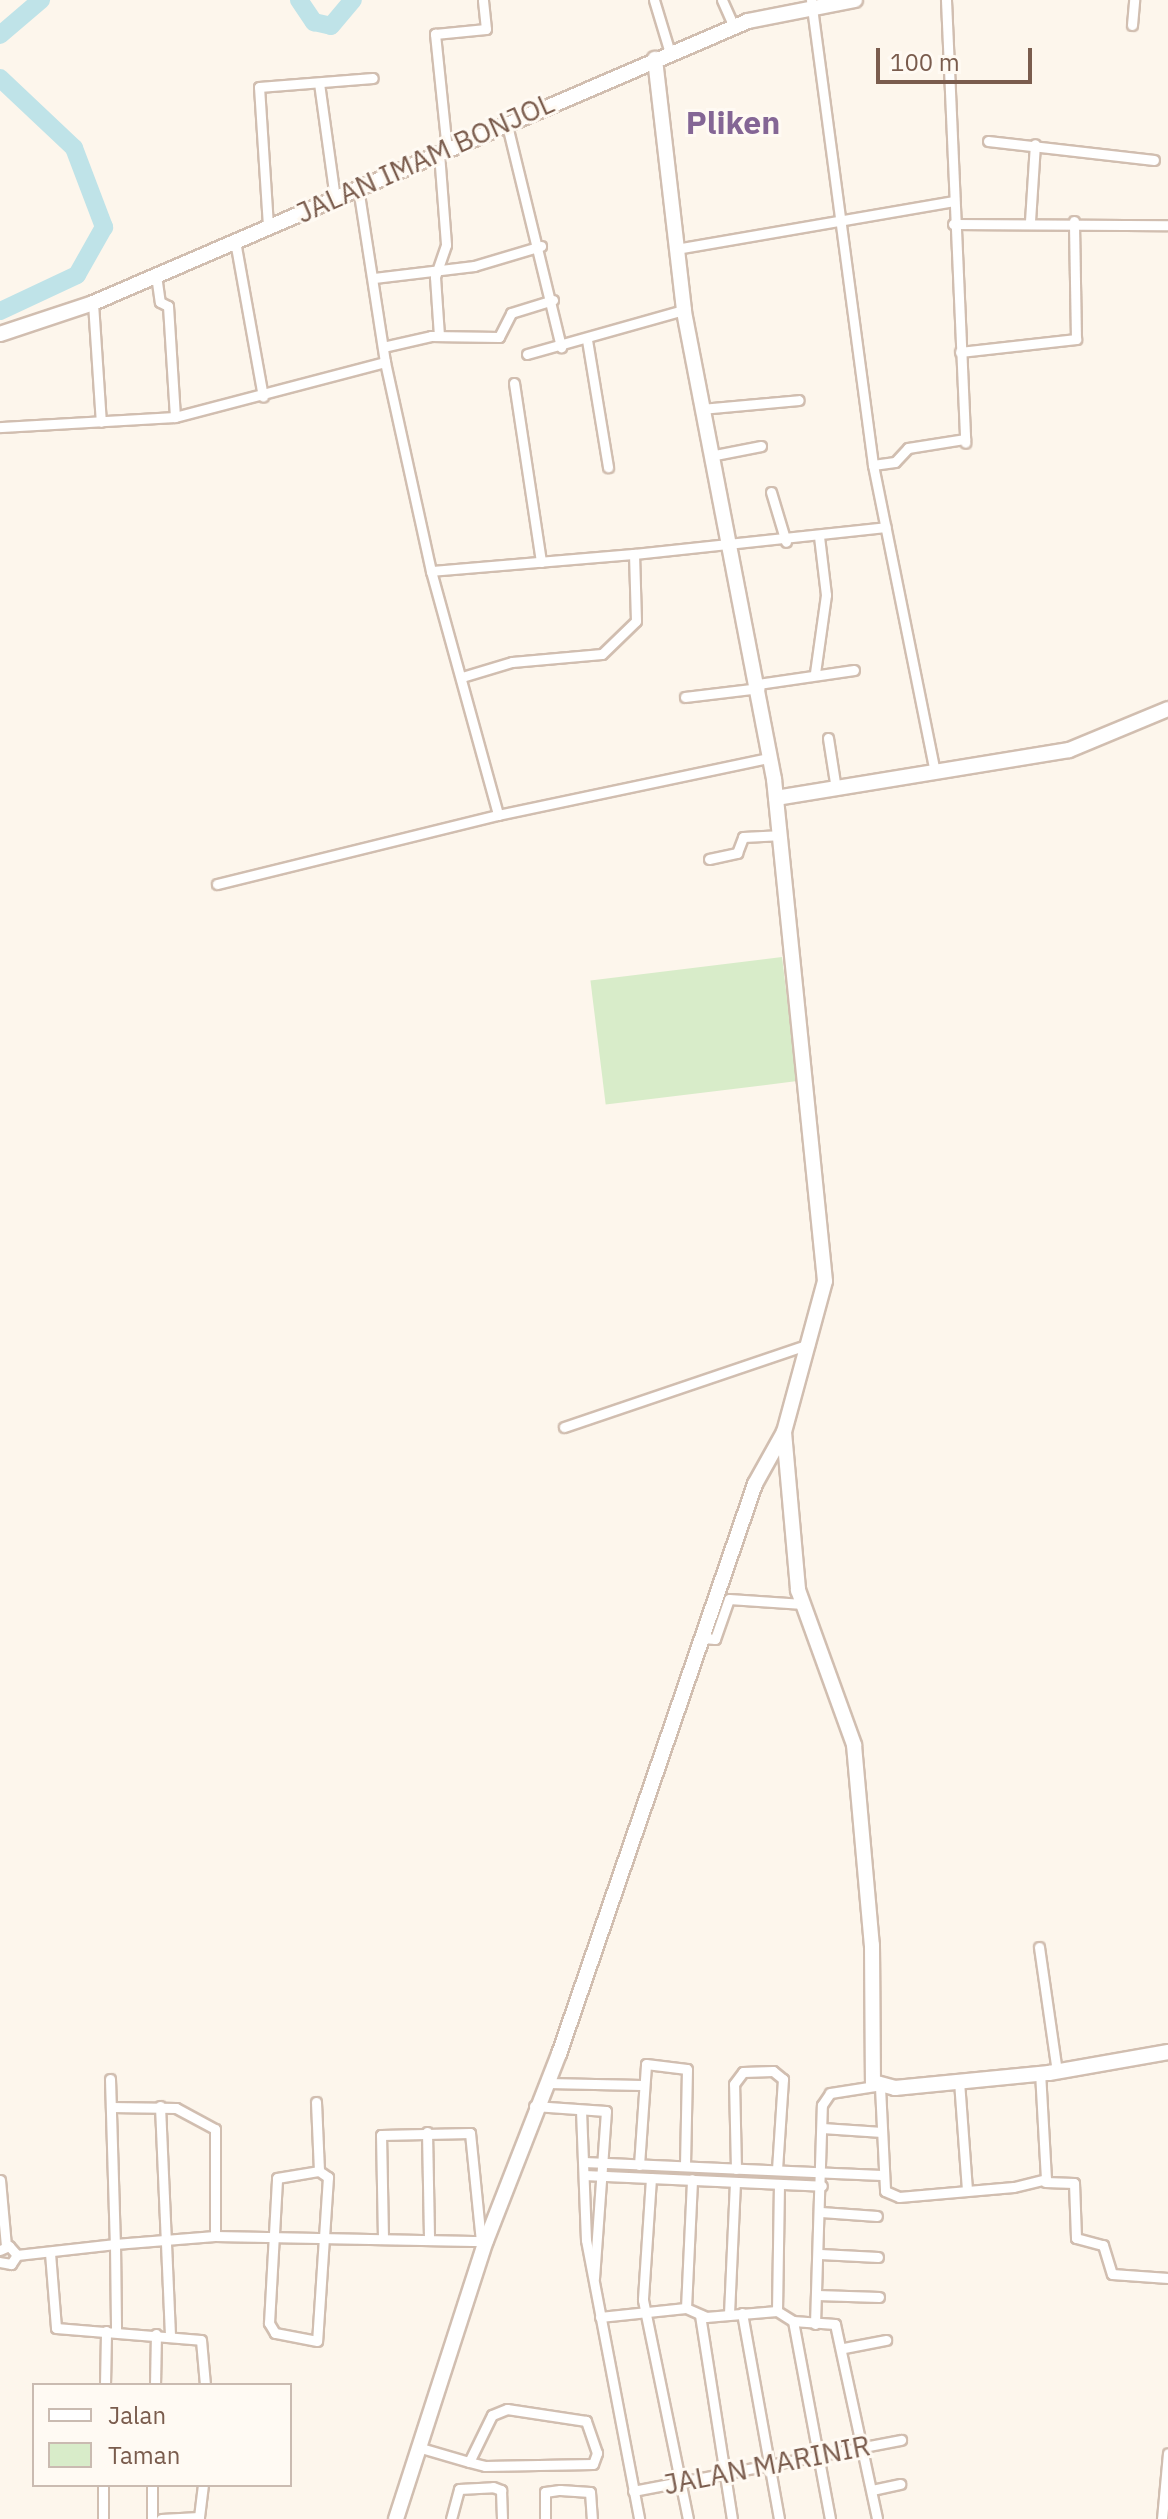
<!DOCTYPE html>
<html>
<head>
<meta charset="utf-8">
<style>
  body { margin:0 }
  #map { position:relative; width:1168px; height:2519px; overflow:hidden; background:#fdf6ec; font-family:"IBM Plex Sans",sans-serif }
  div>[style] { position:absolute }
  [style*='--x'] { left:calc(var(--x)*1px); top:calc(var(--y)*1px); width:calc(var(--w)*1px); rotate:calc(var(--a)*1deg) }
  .green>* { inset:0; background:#d8ecc9; transform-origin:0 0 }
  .river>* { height:18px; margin:-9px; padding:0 9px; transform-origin:9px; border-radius:9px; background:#bfe3e8 }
  .roads { filter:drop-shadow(2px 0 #d1beb0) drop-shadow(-2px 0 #d1beb0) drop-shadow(0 2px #d1beb0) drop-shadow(0 -2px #d1beb0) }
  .street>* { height:9px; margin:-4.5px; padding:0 4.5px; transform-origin:4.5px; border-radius:4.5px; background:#fff }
  .secondary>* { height:14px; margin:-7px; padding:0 7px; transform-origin:7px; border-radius:7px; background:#fff }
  span { translate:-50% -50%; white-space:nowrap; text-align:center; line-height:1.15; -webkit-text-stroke:6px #fffaf3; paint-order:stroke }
  .street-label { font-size:28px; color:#7a5c4d }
  .quarter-label { font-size:32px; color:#846695; font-weight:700 }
  .legend { position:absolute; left:32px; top:2383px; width:260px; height:104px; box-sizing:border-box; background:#fffaf3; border:2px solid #cabbb1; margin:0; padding:10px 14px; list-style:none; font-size:24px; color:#7a5c4d }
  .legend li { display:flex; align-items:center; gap:16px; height:40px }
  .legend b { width:40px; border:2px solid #cabbb1 }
  .scale { position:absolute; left:876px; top:48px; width:156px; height:36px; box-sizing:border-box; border:4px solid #7a5c4d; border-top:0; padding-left:10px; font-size:24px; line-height:28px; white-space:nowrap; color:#7a5c4d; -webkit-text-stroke:6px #fffaf3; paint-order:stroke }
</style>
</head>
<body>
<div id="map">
  <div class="green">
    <div style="left:782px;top:957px;width:125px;height:193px;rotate:83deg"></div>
  </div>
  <div class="river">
    <div style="--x:299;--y:0;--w:27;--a:56"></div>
    <div style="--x:314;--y:22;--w:17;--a:13"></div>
    <div style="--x:331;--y:26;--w:34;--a:-50"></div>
    <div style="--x:0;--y:35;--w:54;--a:-40.5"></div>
    <div style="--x:0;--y:78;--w:102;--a:43.4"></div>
    <div style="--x:74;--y:148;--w:85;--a:69.2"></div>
    <div style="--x:104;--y:227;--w:55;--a:119.4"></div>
    <div style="--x:77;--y:275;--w:85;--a:154.9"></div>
  </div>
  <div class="roads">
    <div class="street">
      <div style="--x:654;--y:0;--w:55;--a:73.2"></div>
      <div style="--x:722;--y:0;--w:30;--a:66"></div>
      <div style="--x:811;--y:0;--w:469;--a:82.4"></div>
      <div style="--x:873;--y:465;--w:314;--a:78.6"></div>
      <div style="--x:946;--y:0;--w:443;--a:87.5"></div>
      <div style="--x:1132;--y:25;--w:25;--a:-85"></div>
      <div style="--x:319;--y:83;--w:117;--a:82.1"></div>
      <div style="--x:506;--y:121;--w:233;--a:76.3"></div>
      <div style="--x:988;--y:141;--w:167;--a:6.5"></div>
      <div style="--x:447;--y:150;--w:117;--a:-95.9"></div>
      <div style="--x:435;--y:34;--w:51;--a:-5.6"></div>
      <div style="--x:486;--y:29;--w:29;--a:-96"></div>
      <div style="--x:439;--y:153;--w:92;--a:85.6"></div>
      <div style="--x:446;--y:245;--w:34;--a:109"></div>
      <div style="--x:435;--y:277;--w:58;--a:86.1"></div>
      <div style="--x:1030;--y:221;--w:77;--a:-86.3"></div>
      <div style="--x:953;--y:224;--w:215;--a:0.3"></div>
      <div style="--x:268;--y:226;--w:139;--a:-93.7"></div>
      <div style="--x:259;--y:87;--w:114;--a:-4.5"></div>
      <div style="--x:235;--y:241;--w:158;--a:79.8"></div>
      <div style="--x:676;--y:249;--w:282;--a:-9.8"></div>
      <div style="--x:156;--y:275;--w:27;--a:82"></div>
      <div style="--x:160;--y:302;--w:9;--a:27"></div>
      <div style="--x:168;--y:306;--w:111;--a:86.4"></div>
      <div style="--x:374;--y:278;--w:101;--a:-6.8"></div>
      <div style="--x:474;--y:266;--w:70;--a:-16.6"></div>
      <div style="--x:93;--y:303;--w:119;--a:86.2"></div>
      <div style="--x:587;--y:340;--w:129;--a:80.6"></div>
      <div style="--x:383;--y:347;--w:49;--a:-12.9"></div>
      <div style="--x:431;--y:336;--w:68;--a:0.8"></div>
      <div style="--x:499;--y:337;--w:27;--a:-63"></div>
      <div style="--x:511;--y:313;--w:44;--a:-17.2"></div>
      <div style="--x:960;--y:352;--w:117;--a:-6.4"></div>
      <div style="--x:1076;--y:339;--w:118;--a:-91"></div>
      <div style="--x:527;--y:354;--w:163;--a:-15.7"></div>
      <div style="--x:385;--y:362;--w:214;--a:77.6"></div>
      <div style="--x:431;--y:571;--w:253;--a:74.6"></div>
      <div style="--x:498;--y:815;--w:277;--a:-11.9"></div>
      <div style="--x:514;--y:383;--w:181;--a:81.4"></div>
      <div style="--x:701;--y:409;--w:98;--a:-5.2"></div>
      <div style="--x:0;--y:427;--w:175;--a:-3.3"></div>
      <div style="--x:175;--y:417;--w:217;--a:-14.7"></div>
      <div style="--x:385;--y:362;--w:176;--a:-98.8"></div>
      <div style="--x:710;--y:456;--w:52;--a:-11.1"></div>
      <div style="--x:873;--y:465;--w:22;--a:-8"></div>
      <div style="--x:895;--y:462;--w:19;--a:-47"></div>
      <div style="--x:908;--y:448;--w:58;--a:-9"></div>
      <div style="--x:771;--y:492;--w:52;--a:73.3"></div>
      <div style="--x:431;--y:571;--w:204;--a:-4.8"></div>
      <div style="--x:815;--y:673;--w:79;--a:-82"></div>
      <div style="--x:826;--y:595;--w:59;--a:-96.8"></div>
      <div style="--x:462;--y:677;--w:52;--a:-16.7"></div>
      <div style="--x:512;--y:662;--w:90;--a:-5.1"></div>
      <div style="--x:602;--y:654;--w:47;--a:-44.1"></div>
      <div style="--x:636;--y:621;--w:67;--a:-91.7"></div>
      <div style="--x:634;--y:554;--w:253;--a:-6.1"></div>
      <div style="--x:758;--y:684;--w:97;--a:-8.3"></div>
      <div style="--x:685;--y:697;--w:75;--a:-6.9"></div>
      <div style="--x:828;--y:738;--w:52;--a:81.1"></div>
      <div style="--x:709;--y:859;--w:29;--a:-12"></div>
      <div style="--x:737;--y:853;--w:17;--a:-69"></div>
      <div style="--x:743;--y:837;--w:35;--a:-3"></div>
      <div style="--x:217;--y:884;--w:289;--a:-13.8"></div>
      <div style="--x:564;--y:1427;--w:259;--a:-18.7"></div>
      <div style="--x:703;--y:1638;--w:12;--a:5"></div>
      <div style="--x:715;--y:1639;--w:42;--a:-70.7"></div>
      <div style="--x:729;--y:1599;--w:74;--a:3.9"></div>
      <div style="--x:1039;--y:1947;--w:126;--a:81.8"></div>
      <div style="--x:110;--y:2079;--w:165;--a:88.3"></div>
      <div style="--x:115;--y:2244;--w:100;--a:-4.6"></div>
      <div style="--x:215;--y:2236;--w:271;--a:1.1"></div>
      <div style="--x:959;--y:2081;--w:109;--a:85.8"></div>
      <div style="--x:548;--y:2083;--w:93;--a:1.2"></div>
      <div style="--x:880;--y:2087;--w:104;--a:87.2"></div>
      <div style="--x:885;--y:2191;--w:15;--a:23"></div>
      <div style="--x:899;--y:2197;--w:115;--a:-5"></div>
      <div style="--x:1014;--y:2187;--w:33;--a:-14"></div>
      <div style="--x:1046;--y:2179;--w:106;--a:-93.2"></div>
      <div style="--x:316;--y:2102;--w:69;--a:87.5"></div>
      <div style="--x:160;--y:2106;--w:229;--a:87.5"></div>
      <div style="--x:534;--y:2106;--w:72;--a:4"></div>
      <div style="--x:606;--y:2111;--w:167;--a:94.1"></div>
      <div style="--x:111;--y:2107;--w:65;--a:0.9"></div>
      <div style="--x:176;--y:2108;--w:44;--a:28.3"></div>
      <div style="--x:215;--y:2129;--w:107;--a:90"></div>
      <div style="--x:581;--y:2110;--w:130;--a:87.8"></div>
      <div style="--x:586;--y:2240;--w:284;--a:79.2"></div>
      <div style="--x:822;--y:2128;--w:60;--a:3.8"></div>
      <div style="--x:427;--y:2132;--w:107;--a:88.9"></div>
      <div style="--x:584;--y:2162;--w:298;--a:2.5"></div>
      <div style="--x:639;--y:2165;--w:101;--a:-86"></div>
      <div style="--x:646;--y:2064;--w:41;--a:7"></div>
      <div style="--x:687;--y:2069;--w:97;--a:91.2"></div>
      <div style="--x:736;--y:2169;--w:85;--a:-91.3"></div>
      <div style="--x:734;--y:2084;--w:15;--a:-53"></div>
      <div style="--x:743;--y:2072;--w:30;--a:-2"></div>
      <div style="--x:773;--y:2071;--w:13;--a:39"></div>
      <div style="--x:783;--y:2079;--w:91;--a:93.8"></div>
      <div style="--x:319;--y:2171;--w:11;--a:34"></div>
      <div style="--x:328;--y:2177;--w:164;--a:93.8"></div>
      <div style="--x:317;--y:2341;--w:43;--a:-169.2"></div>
      <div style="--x:275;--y:2333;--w:12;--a:-121"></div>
      <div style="--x:269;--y:2323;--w:145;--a:-86.8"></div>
      <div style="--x:277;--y:2178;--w:43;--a:-9.5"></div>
      <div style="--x:584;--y:2175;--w:238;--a:2.6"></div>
      <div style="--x:651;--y:2178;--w:122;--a:93.8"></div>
      <div style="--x:643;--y:2300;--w:224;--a:78.4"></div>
      <div style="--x:0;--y:2180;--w:66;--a:84.8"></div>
      <div style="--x:1045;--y:2182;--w:29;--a:2"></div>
      <div style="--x:1074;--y:2183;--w:55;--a:87.9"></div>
      <div style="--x:1076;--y:2238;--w:28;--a:15"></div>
      <div style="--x:1103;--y:2245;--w:30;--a:73"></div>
      <div style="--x:1112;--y:2274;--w:56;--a:4.1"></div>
      <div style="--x:821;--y:2212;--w:56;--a:4.1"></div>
      <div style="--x:383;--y:2238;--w:103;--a:-91.1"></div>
      <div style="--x:381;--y:2135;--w:89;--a:-1.3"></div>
      <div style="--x:470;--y:2133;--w:110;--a:84.2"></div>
      <div style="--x:0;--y:2250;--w:10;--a:-24"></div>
      <div style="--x:9;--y:2246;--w:12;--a:48"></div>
      <div style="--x:17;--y:2255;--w:11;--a:124"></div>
      <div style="--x:11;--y:2264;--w:11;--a:-170"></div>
      <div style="--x:50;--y:2253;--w:75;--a:85.4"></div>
      <div style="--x:56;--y:2328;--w:145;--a:4.7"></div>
      <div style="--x:201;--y:2340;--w:45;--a:84.9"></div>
      <div style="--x:820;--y:2254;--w:58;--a:3"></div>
      <div style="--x:17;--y:2255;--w:99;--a:-6.4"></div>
      <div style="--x:115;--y:2244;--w:87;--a:89.3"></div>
      <div style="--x:817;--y:2295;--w:62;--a:1.8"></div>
      <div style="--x:686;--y:2308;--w:129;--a:-87.3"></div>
      <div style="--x:777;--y:2311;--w:127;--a:-89.1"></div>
      <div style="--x:742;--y:2313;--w:209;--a:79.8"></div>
      <div style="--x:729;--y:2314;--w:132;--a:-87.4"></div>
      <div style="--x:700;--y:2315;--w:206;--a:81.1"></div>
      <div style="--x:600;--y:2317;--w:86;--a:-6"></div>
      <div style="--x:686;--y:2308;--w:22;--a:24"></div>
      <div style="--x:706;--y:2317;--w:71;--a:-4.8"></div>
      <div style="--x:777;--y:2311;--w:19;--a:32"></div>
      <div style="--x:793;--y:2321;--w:42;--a:4.1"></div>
      <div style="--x:835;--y:2324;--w:199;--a:77.8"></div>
      <div style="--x:793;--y:2321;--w:201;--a:79.4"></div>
      <div style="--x:815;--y:2324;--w:219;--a:-88.2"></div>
      <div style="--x:822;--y:2105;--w:14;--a:-56"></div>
      <div style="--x:830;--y:2093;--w:46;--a:-8.8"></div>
      <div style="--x:844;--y:2348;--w:43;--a:-10.8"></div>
      <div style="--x:105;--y:2385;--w:54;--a:-88.9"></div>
      <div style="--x:155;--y:2385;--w:51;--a:-88.9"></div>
      <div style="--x:421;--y:2448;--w:50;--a:16.3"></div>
      <div style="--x:469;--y:2462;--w:16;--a:14"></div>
      <div style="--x:485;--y:2466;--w:108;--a:-1.1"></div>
      <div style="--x:593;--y:2464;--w:12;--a:-70"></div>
      <div style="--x:597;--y:2453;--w:34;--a:-109"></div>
      <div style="--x:586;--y:2421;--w:80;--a:-171.4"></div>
      <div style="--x:507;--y:2409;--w:16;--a:158"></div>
      <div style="--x:492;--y:2415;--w:52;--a:116.1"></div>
      <div style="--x:103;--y:2485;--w:34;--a:90"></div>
      <div style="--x:872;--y:2490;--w:29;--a:-12"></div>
      <div style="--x:633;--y:2491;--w:273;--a:-10.8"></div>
      <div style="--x:152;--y:2519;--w:34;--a:-90"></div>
      <div style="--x:161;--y:2519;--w:38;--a:-3"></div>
      <div style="--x:199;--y:2517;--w:32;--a:-83"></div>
      <div style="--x:451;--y:2519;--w:31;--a:-75"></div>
      <div style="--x:459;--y:2489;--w:34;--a:-3"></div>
      <div style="--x:493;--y:2487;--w:9;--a:21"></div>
      <div style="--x:501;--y:2490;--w:29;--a:88"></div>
      <div style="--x:545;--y:2519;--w:27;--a:-90"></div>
      <div style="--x:545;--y:2492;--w:15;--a:-8"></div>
      <div style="--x:560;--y:2490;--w:30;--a:4"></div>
      <div style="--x:590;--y:2492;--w:27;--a:86"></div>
      <div style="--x:1162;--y:2519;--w:66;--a:-84.8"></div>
    </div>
    <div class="secondary">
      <div style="--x:0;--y:334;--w:98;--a:-18.4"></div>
      <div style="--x:93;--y:303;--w:713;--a:-23.29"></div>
      <div style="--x:748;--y:21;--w:109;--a:-11.1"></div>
      <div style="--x:776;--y:798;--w:297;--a:-9.3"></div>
      <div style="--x:1069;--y:750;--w:107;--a:-22.5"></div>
      <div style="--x:784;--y:1432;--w:159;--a:84.9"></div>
      <div style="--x:798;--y:1590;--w:165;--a:70.1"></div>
      <div style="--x:854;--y:1745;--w:201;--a:84.9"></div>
      <div style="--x:872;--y:1945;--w:137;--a:89.6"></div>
      <div style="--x:873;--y:2082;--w:23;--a:15"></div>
      <div style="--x:895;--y:2088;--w:155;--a:-5.6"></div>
      <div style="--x:1049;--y:2073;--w:121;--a:-10"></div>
      <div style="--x:396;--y:2519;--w:292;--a:-72.1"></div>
      <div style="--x:486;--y:2241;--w:201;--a:-68.7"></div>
      <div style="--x:559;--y:2054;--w:603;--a:-71.02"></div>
      <div style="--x:755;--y:1484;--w:60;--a:-60.9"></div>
      <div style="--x:784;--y:1432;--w:156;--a:-74.8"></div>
      <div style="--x:825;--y:1281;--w:505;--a:-95.8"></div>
      <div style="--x:774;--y:779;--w:478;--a:-100.9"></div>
      <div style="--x:684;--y:310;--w:253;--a:-96.6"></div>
    </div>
  </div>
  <div class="street-label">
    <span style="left:425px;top:158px;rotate:-24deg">JALAN IMAM BONJOL</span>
    <span style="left:767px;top:2465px;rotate:-11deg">JALAN MARINIR</span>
  </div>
  <div class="quarter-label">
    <span style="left:733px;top:122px">Pliken</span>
  </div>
  <ul class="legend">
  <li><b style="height:10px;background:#fff"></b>Jalan</li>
  <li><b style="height:22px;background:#d8ecc9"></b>Taman</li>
  </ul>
  <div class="scale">100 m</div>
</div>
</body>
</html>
